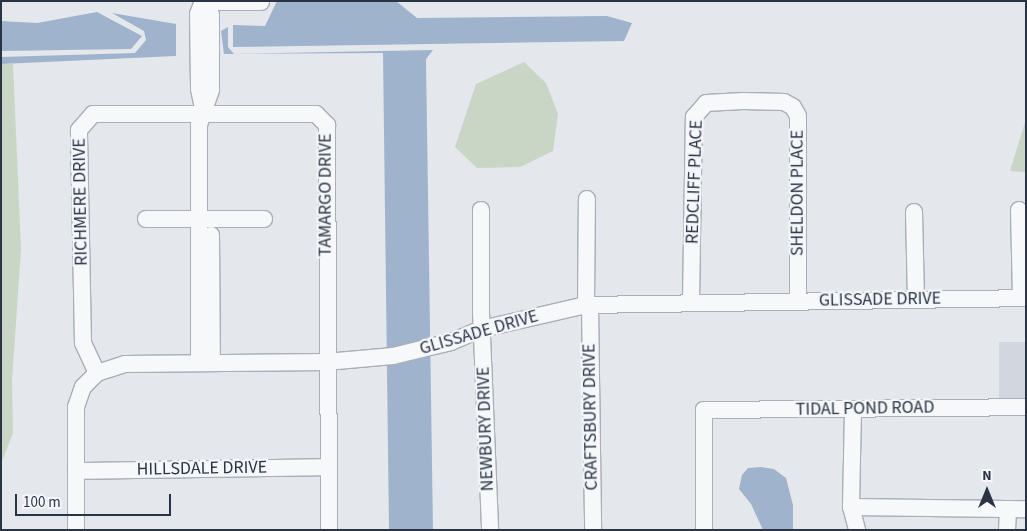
<!DOCTYPE html>
<html>
<head>
<meta charset="utf-8">
<style>
  body { margin:0 }
  #map { position:relative; width:1027px; height:531px; overflow:hidden; background:#e4e7ec; font-family:"Source Sans 3",sans-serif }
  div>[style] { position:absolute }
  [style*='--x'] { left:calc(var(--x)*1px); top:calc(var(--y)*1px); width:calc(var(--w)*1px); rotate:calc(var(--a)*1deg) }
  .built>* { inset:0; background:#d2d6de; transform-origin:0 0 }
  .green>* { inset:0; background:#c9d6c5 }
  .water>* { inset:0; background:#9fb4cc }
  .roads { filter:drop-shadow(1px 0 #a9aeb7) drop-shadow(-1px 0 #a9aeb7) drop-shadow(0 1px #a9aeb7) drop-shadow(0 -1px #a9aeb7) }
  .minor>* { height:16px; margin:-8px; padding:0 8px; transform-origin:8px; border-radius:8px; background:#f7f8fa }
  span { translate:-50% -50%; white-space:nowrap; text-align:center; line-height:1.15; -webkit-text-stroke:4.5px #f4f6f9; paint-order:stroke }
  .street-label { font-size:18px; color:#2b3445 }
  .frame { position:absolute; inset:0; border:2px solid #2b3445; pointer-events:none }
  .north { position:absolute; left:962px; top:466px; width:50px; height:50px; -webkit-text-stroke:4px #f4f6f9; paint-order:stroke; rotate:0deg; font-size:14px; font-weight:700; line-height:20px; text-align:center; color:#2b3445 }
  .north::after { content:''; display:block; margin:auto; width:18px; height:22px; background:#2b3445; clip-path:polygon(50% 0,100% 100%,50% 72%,0 100%) }
  .scale { position:absolute; left:15px; top:494px; width:156px; height:22px; box-sizing:border-box; border:2px solid #2b3445; border-top:0; padding-left:6px; font-size:15px; line-height:18px; white-space:nowrap; color:#2b3445; -webkit-text-stroke:4px #f4f6f9; paint-order:stroke }
</style>
</head>
<body>
<div id="map">
  <div class="built">
    <div style="left:999px;top:342px;width:27px;height:56px"></div>
  </div>
  <div class="green">
    <div style="clip-path:polygon(524px 62px,546px 83px,558px 114px,553px 151px,520px 167px,477px 168px,455px 147px,476px 84px)"></div>
    <div style="clip-path:polygon(1px 64px,13px 64px,21px 249px,12px 381px,13px 433px,1px 464px)"></div>
    <div style="clip-path:polygon(1026px 119px,1026px 172px,1010px 171px)"></div>
  </div>
  <div class="water">
    <div style="clip-path:polygon(277px 1px,396px 1px,417px 18px,607px 16px,632px 23px,624px 41px,233px 47px,233px 25px,265px 26px)"></div>
    <div style="clip-path:polygon(97px 12px,142px 36px,131px 49px,1px 51px,1px 21px,37px 23px)"></div>
    <div style="clip-path:polygon(112px 13px,176px 24px,176px 56px,1px 64px,1px 57px,135px 53px,146px 40px,144px 31px)"></div>
    <div style="clip-path:polygon(228px 27px,228px 47px,234px 54px,433px 50px,426px 59px,433px 530px,389px 530px,383px 53px,224px 54px,221px 31px)"></div>
    <div style="clip-path:polygon(761px 467px,774px 469px,786px 478px,793px 505px,793px 530px,763px 530px,751px 504px,739px 489px,742px 475px,748px 468px)"></div>
  </div>
  <div class="roads">
    <div class="minor">
      <div style="--x:203;--y:1;--w:14;--a:111"></div>
      <div style="--x:198;--y:14;--w:75;--a:89.2"></div>
      <div style="--x:199;--y:89;--w:24;--a:78"></div>
      <div style="--x:203;--y:2;--w:58;--a:0"></div>
      <div style="--x:481;--y:210;--w:102;--a:90"></div>
      <div style="--x:481;--y:312;--w:218;--a:87.6"></div>
      <div style="--x:1019;--y:210;--w:88;--a:88.7"></div>
      <div style="--x:914;--y:212;--w:87;--a:88.7"></div>
      <div style="--x:146;--y:219;--w:118;--a:0"></div>
      <div style="--x:211;--y:235;--w:128;--a:89.6"></div>
      <div style="--x:691;--y:302;--w:185;--a:-89.1"></div>
      <div style="--x:694;--y:117;--w:18;--a:-49"></div>
      <div style="--x:706;--y:103;--w:37;--a:-3"></div>
      <div style="--x:743;--y:101;--w:41;--a:1.4"></div>
      <div style="--x:784;--y:102;--w:10;--a:29"></div>
      <div style="--x:793;--y:107;--w:10;--a:61"></div>
      <div style="--x:798;--y:116;--w:185;--a:90"></div>
      <div style="--x:586;--y:305;--w:106;--a:-89.5"></div>
      <div style="--x:590;--y:305;--w:225;--a:89.2"></div>
      <div style="--x:199;--y:363;--w:238;--a:-90"></div>
      <div style="--x:199;--y:125;--w:37;--a:-71"></div>
      <div style="--x:211;--y:90;--w:75;--a:-90"></div>
      <div style="--x:211;--y:15;--w:15;--a:-122"></div>
      <div style="--x:97;--y:373;--w:33;--a:-115"></div>
      <div style="--x:83;--y:343;--w:213;--a:-91.1"></div>
      <div style="--x:79;--y:130;--w:21;--a:-49"></div>
      <div style="--x:93;--y:114;--w:223;--a:0"></div>
      <div style="--x:316;--y:114;--w:16;--a:45"></div>
      <div style="--x:327;--y:125;--w:405;--a:89.7"></div>
      <div style="--x:853;--y:410;--w:97;--a:91.2"></div>
      <div style="--x:851;--y:507;--w:24;--a:75"></div>
      <div style="--x:76;--y:471;--w:253;--a:-0.9"></div>
      <div style="--x:851;--y:507;--w:175;--a:0.7"></div>
      <div style="--x:76;--y:530;--w:123;--a:-90"></div>
      <div style="--x:76;--y:407;--w:21;--a:-71"></div>
      <div style="--x:83;--y:387;--w:20;--a:-45"></div>
      <div style="--x:97;--y:373;--w:29;--a:-18"></div>
      <div style="--x:125;--y:364;--w:201;--a:-0.6"></div>
      <div style="--x:326;--y:362;--w:67;--a:-5.1"></div>
      <div style="--x:393;--y:356;--w:60;--a:-13.6"></div>
      <div style="--x:451;--y:342;--w:34;--a:-23"></div>
      <div style="--x:482;--y:329;--w:107;--a:-13"></div>
      <div style="--x:586;--y:305;--w:440;--a:-0.9"></div>
      <div style="--x:704;--y:530;--w:120;--a:-90"></div>
      <div style="--x:704;--y:410;--w:322;--a:-0.5"></div>
      <div style="--x:1007;--y:530;--w:21;--a:-87"></div>
    </div>
  </div>
  <div class="street-label">
    <span style="left:695px;top:182px;rotate:-88deg">REDCLIFF PLACE</span>
    <span style="left:798px;top:193px;rotate:-90deg">SHELDON PLACE</span>
    <span style="left:326px;top:195px;rotate:-90deg">TAMARGO DRIVE</span>
    <span style="left:81px;top:202px;rotate:-91deg">RICHMERE DRIVE</span>
    <span style="left:880px;top:300px;rotate:-1deg">GLISSADE DRIVE</span>
    <span style="left:479px;top:333px;rotate:-16deg">GLISSADE DRIVE</span>
    <span style="left:865px;top:409px;rotate:-1deg">TIDAL POND ROAD</span>
    <span style="left:591px;top:417px;rotate:-91deg">CRAFTSBURY DRIVE</span>
    <span style="left:486px;top:429px;rotate:-92deg">NEWBURY DRIVE</span>
    <span style="left:202px;top:469px;rotate:-1deg">HILLSDALE DRIVE</span>
  </div>
  <div class="frame"></div>
  <div class="north">N</div>
  <div class="scale">100 m</div>
</div>
</body>
</html>
